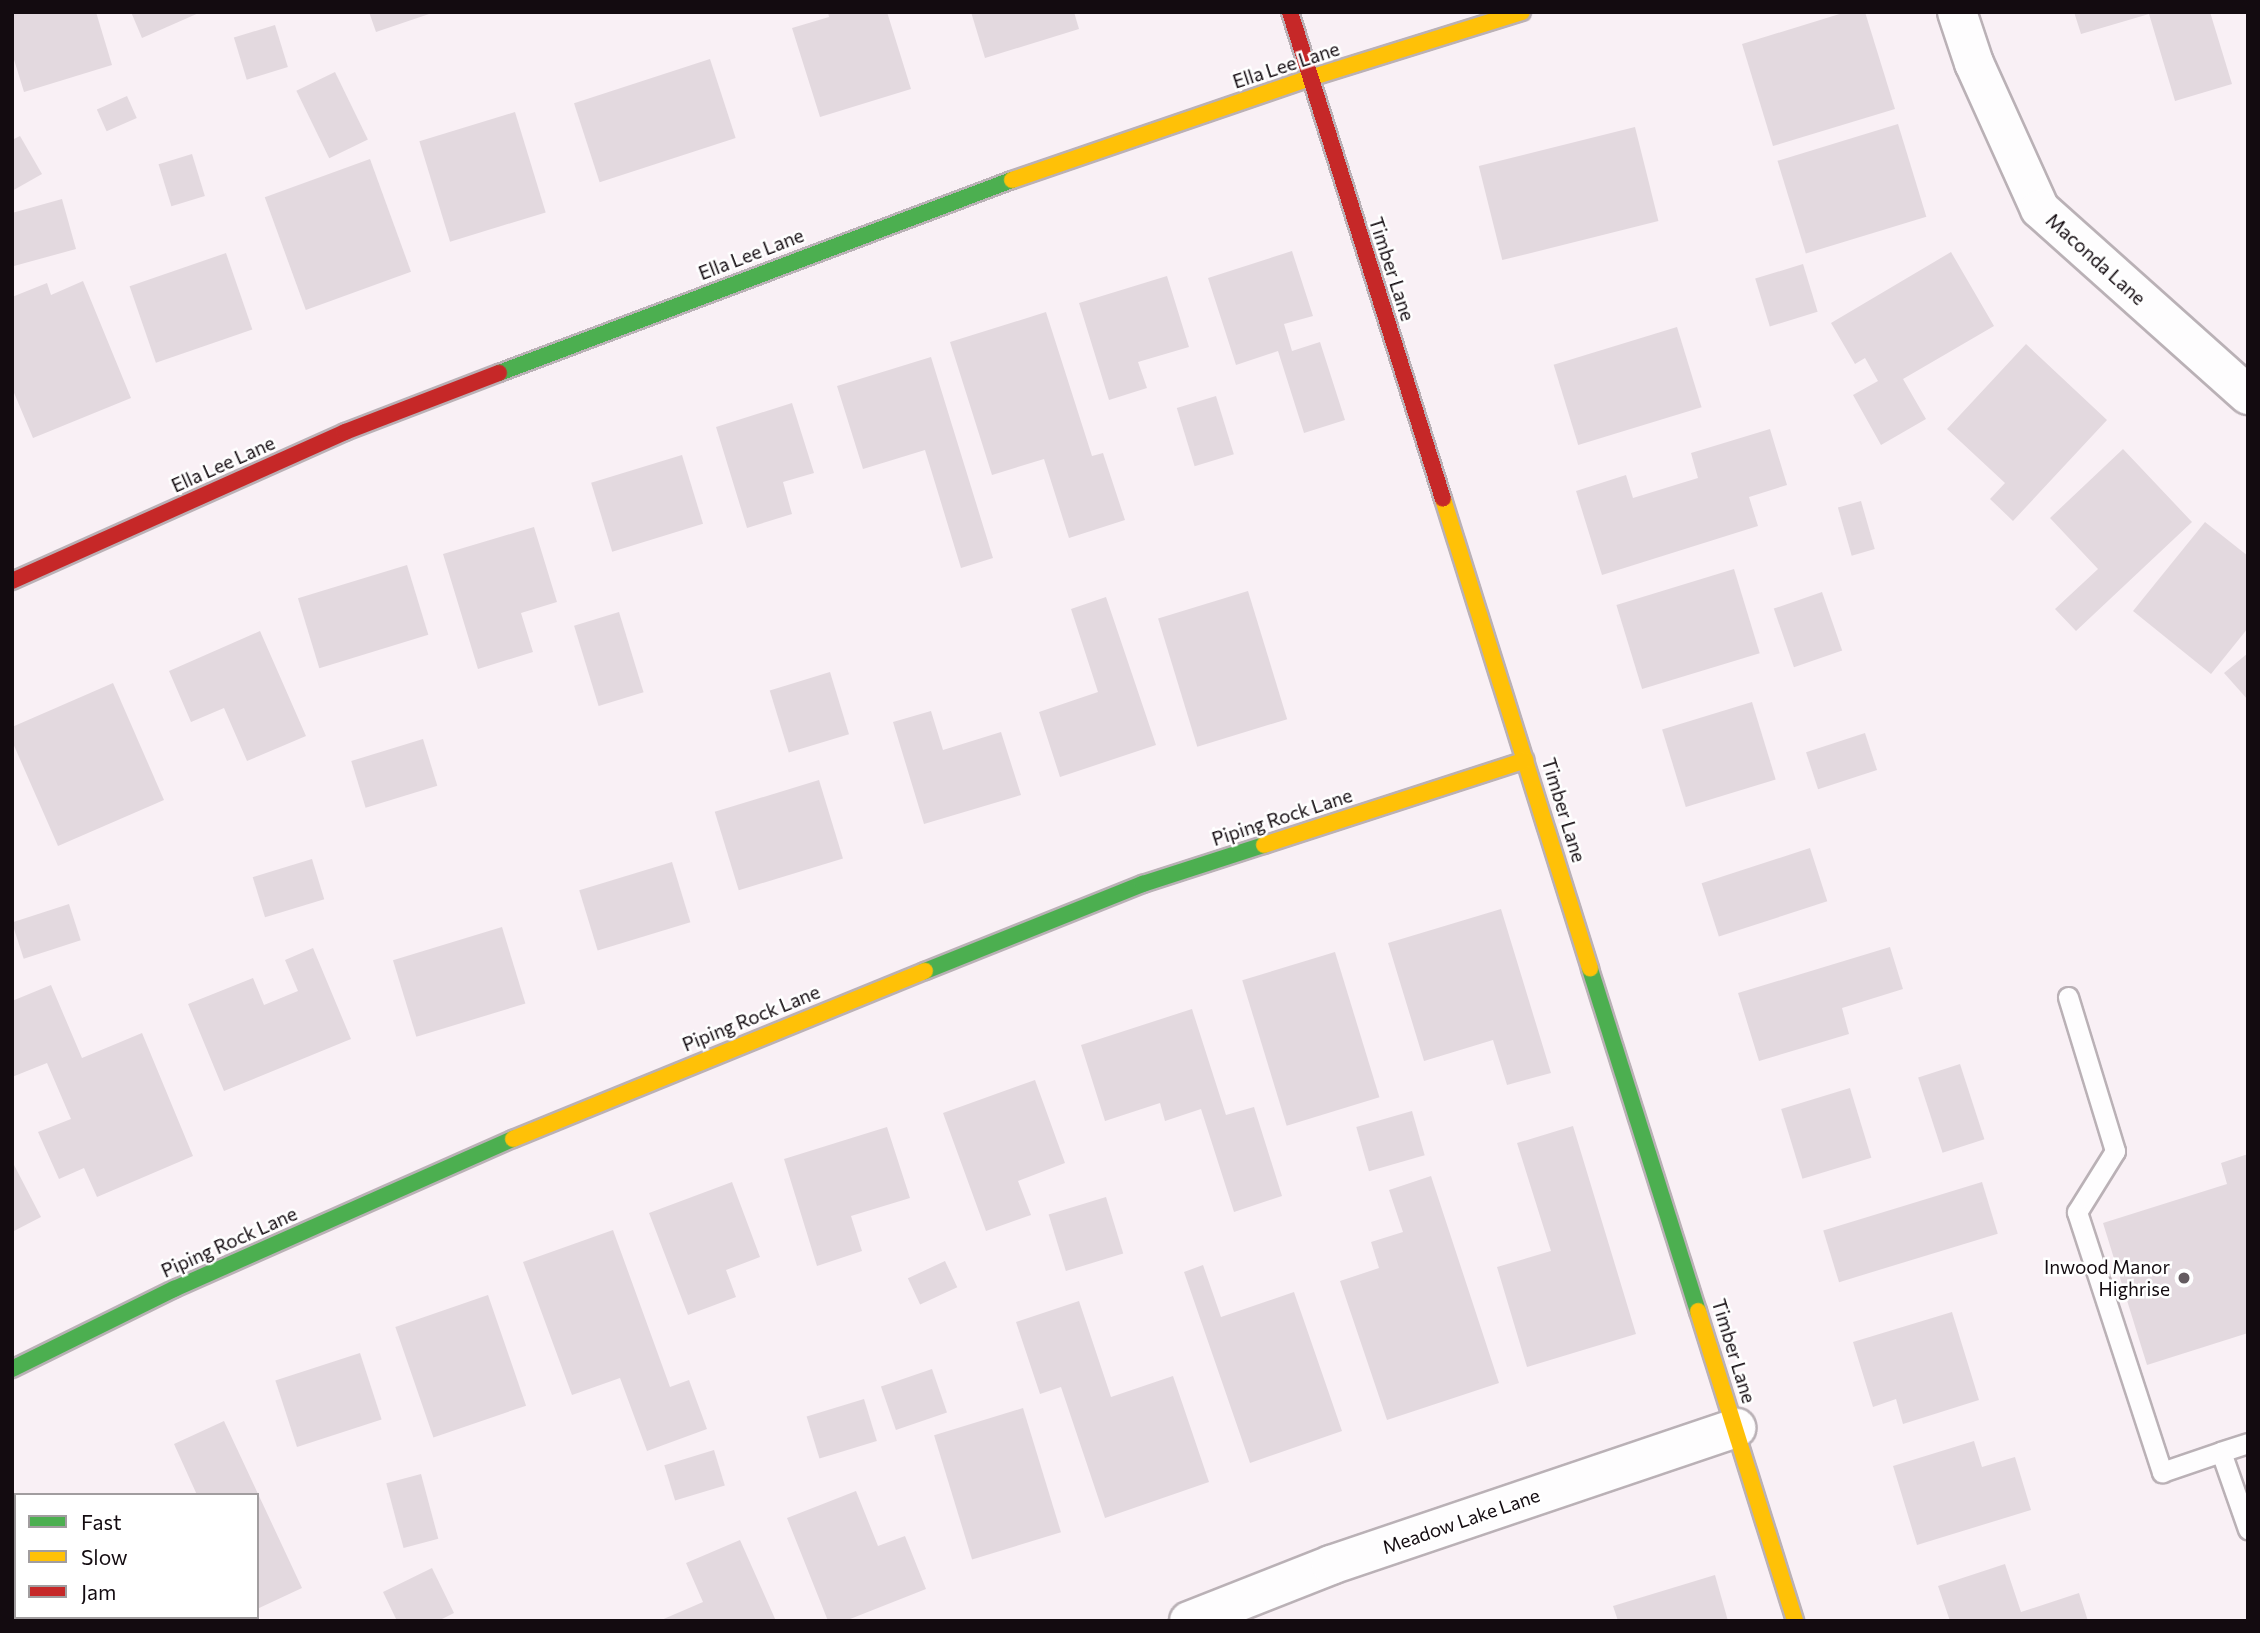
<!DOCTYPE html>
<html>
<head>
<meta charset="utf-8">
<style>
  body { margin:0 }
  #map { position:relative; width:2260px; height:1633px; overflow:hidden; background:#f9f0f5; font-family:Commissioner,sans-serif }
  div>[style] { position:absolute }
  [style*='--x'] { left:calc(var(--x)*1px); top:calc(var(--y)*1px); width:calc(var(--w)*1px); rotate:calc(var(--a)*1deg) }
  .building>* { inset:0; background:#e3d9df; transform-origin:0 0 }
  .roads { filter:drop-shadow(2px 0 #bab1b6) drop-shadow(-2px 0 #bab1b6) drop-shadow(0 2px #bab1b6) drop-shadow(0 -2px #bab1b6) }
  .lane>* { height:19px; margin:-9.5px; padding:0 9.5px; transform-origin:9.5px; border-radius:9.5px; background:#fefdfe }
  .street>* { height:38px; margin:-19px; padding:0 19px; transform-origin:19px; border-radius:19px; background:#fefdfe }
  .fast>* { height:16px; margin:-8px; padding:0 8px; transform-origin:8px; border-radius:8px; background:#4caf50 }
  .slow>* { height:16px; margin:-8px; padding:0 8px; transform-origin:8px; border-radius:8px; background:#ffc107 }
  .jam>* { height:16px; margin:-8px; padding:0 8px; transform-origin:8px; border-radius:8px; background:#c62828 }
  .dots>* { width:19px; height:19px; translate:-50% -50%; box-sizing:border-box; border:4px solid #fff; border-radius:50% }
  span { translate:-50% -50%; white-space:nowrap; text-align:center; line-height:1.15; -webkit-text-stroke:5px #fff; paint-order:stroke }
  .street-label { font-size:19px; color:#130b10 }
  .poi-label { font-size:19px; color:#130b10 }
  .right { translate:-100% -50%; text-align:right }
  .frame { position:absolute; inset:0; border:14px solid #130b10; pointer-events:none }
  .legend { position:absolute; left:14px; top:1493px; width:245px; height:126px; box-sizing:border-box; background:#fff; border:2px solid #a19d9f; margin:0; padding:9px 12px; list-style:none; font-size:21px; color:#130b10 }
  .legend li { display:flex; align-items:center; gap:14px; height:35px }
  .legend b { width:35px; border:2px solid #a19d9f }
</style>
</head>
<body>
<div id="map">
  <div class="building">
    <div style="clip-path:polygon(12px 12px,96px 12px,112px 65px,24px 92px,12px 53px)"></div>
    <div style="clip-path:polygon(131px 12px,201px 12px,142px 38px)"></div>
    <div style="clip-path:polygon(369px 12px,432px 12px,432px 13px,376px 32px)"></div>
    <div style="clip-path:polygon(828px 12px,887px 12px,911px 89px,820px 117px,792px 28px,829px 17px)"></div>
    <div style="clip-path:polygon(971px 12px,1074px 12px,1079px 29px,985px 58px)"></div>
    <div style="clip-path:polygon(1846px 12px,1865px 12px,1895px 109px,1773px 146px,1742px 44px)"></div>
    <div style="clip-path:polygon(2074px 12px,2210px 12px,2232px 84px,2175px 101px,2149px 14px,2081px 34px)"></div>
    <div style="left:275px;top:25px;width:44px;height:43px;rotate:73deg"></div>
    <div style="left:710px;top:59px;width:83px;height:143px;rotate:72deg"></div>
    <div style="left:335px;top:72px;width:75px;height:43px;rotate:64deg"></div>
    <div style="left:127px;top:96px;width:24px;height:33px;rotate:66deg"></div>
    <div style="left:515px;top:112px;width:105px;height:100px;rotate:73deg"></div>
    <div style="left:1898px;top:124px;width:97px;height:126px;rotate:73deg"></div>
    <div style="left:1635px;top:127px;width:97px;height:161px;rotate:76deg"></div>
    <div style="clip-path:polygon(20px 136px,42px 174px,12px 191px,12px 140px)"></div>
    <div style="left:192px;top:154px;width:44px;height:35px;rotate:73deg"></div>
    <div style="left:370px;top:159px;width:120px;height:112px;rotate:70deg"></div>
    <div style="clip-path:polygon(62px 199px,76px 249px,14px 266px,12px 213px)"></div>
    <div style="clip-path:polygon(1292px 251px,1313px 316px,1284px 324px,1292px 351px,1320px 342px,1345px 420px,1304px 433px,1278px 351px,1236px 365px,1208px 278px)"></div>
    <div style="clip-path:polygon(1951px 252px,1994px 326px,1903px 379px,1926px 419px,1881px 445px,1853px 395px,1878px 381px,1865px 358px,1855px 364px,1831px 323px)"></div>
    <div style="left:226px;top:253px;width:81px;height:102px;rotate:71deg"></div>
    <div style="left:1803px;top:264px;width:50px;height:50px;rotate:73deg"></div>
    <div style="clip-path:polygon(1167px 276px,1189px 347px,1138px 362px,1147px 388px,1109px 400px,1079px 303px)"></div>
    <div style="clip-path:polygon(83px 281px,131px 398px,33px 438px,12px 388px,12px 297px,47px 283px,51px 295px)"></div>
    <div style="clip-path:polygon(1046px 312px,1092px 456px,1103px 453px,1125px 520px,1069px 538px,1044px 459px,992px 475px,950px 342px)"></div>
    <div style="left:1677px;top:327px;width:84px;height:129px;rotate:73deg"></div>
    <div style="clip-path:polygon(2026px 344px,2107px 420px,2013px 521px,1990px 499px,2005px 483px,1947px 429px)"></div>
    <div style="clip-path:polygon(931px 357px,993px 558px,961px 568px,925px 450px,863px 469px,837px 386px)"></div>
    <div style="left:1216px;top:396px;width:61px;height:41px;rotate:73deg"></div>
    <div style="clip-path:polygon(792px 403px,814px 473px,783px 482px,792px 514px,747px 528px,716px 427px)"></div>
    <div style="clip-path:polygon(1770px 429px,1787px 485px,1749px 497px,1758px 526px,1602px 575px,1576px 491px,1626px 475px,1633px 498px,1698px 478px,1691px 453px)"></div>
    <div style="clip-path:polygon(2123px 449px,2192px 522px,2076px 631px,2055px 609px,2098px 569px,2050px 518px)"></div>
    <div style="left:682px;top:455px;width:72px;height:95px;rotate:73deg"></div>
    <div style="left:1861px;top:501px;width:50px;height:24px;rotate:74deg"></div>
    <div style="clip-path:polygon(2205px 522px,2248px 556px,2248px 628px,2211px 674px,2133px 611px)"></div>
    <div style="clip-path:polygon(534px 527px,557px 602px,521px 613px,533px 652px,478px 669px,443px 554px)"></div>
    <div style="left:407px;top:565px;width:73px;height:114px;rotate:73deg"></div>
    <div style="left:1734px;top:569px;width:88px;height:123px;rotate:73deg"></div>
    <div style="left:1248px;top:591px;width:134px;height:94px;rotate:73deg"></div>
    <div style="left:1822px;top:592px;width:62px;height:51px;rotate:71deg"></div>
    <div style="clip-path:polygon(1106px 597px,1156px 745px,1060px 777px,1039px 712px,1098px 692px,1071px 609px)"></div>
    <div style="left:619px;top:612px;width:84px;height:47px;rotate:73deg"></div>
    <div style="clip-path:polygon(260px 631px,306px 736px,247px 761px,224px 708px,191px 722px,169px 671px)"></div>
    <div style="clip-path:polygon(2248px 653px,2248px 700px,2224px 673px)"></div>
    <div style="left:830px;top:672px;width:65px;height:63px;rotate:73deg"></div>
    <div style="clip-path:polygon(113px 683px,164px 800px,58px 846px,12px 741px,12px 727px)"></div>
    <div style="left:1752px;top:702px;width:81px;height:94px;rotate:73deg"></div>
    <div style="clip-path:polygon(931px 711px,943px 750px,1001px 732px,1021px 795px,924px 824px,893px 722px)"></div>
    <div style="left:1865px;top:733px;width:39px;height:62px;rotate:72deg"></div>
    <div style="left:423px;top:739px;width:49px;height:75px;rotate:73deg"></div>
    <div style="left:819px;top:780px;width:82px;height:109px;rotate:73deg"></div>
    <div style="left:1810px;top:848px;width:56px;height:114px;rotate:72deg"></div>
    <div style="left:312px;top:859px;width:42px;height:62px;rotate:73deg"></div>
    <div style="left:672px;top:862px;width:63px;height:97px;rotate:73deg"></div>
    <div style="left:69px;top:904px;width:38px;height:60px;rotate:72deg"></div>
    <div style="clip-path:polygon(1501px 909px,1551px 1073px,1507px 1085px,1493px 1040px,1424px 1061px,1388px 943px)"></div>
    <div style="left:502px;top:927px;width:80px;height:114px;rotate:73deg"></div>
    <div style="clip-path:polygon(1890px 947px,1903px 989px,1842px 1008px,1849px 1034px,1759px 1061px,1738px 993px)"></div>
    <div style="clip-path:polygon(313px 948px,351px 1039px,224px 1091px,188px 1004px,253px 978px,264px 1005px,298px 991px,285px 960px)"></div>
    <div style="left:1335px;top:952px;width:152px;height:97px;rotate:73deg"></div>
    <div style="clip-path:polygon(51px 985px,82px 1058px,142px 1033px,193px 1156px,97px 1197px,84px 1168px,59px 1179px,38px 1132px,71px 1119px,47px 1063px,12px 1077px,12px 1001px)"></div>
    <div style="clip-path:polygon(1192px 1009px,1226px 1115px,1254px 1107px,1282px 1196px,1234px 1212px,1201px 1109px,1165px 1121px,1160px 1103px,1105px 1121px,1081px 1045px)"></div>
    <div style="left:1960px;top:1064px;width:79px;height:44px;rotate:72deg"></div>
    <div style="clip-path:polygon(1035px 1080px,1065px 1163px,1018px 1181px,1031px 1215px,986px 1231px,943px 1113px)"></div>
    <div style="left:1850px;top:1088px;width:73px;height:72px;rotate:73deg"></div>
    <div style="left:1412px;top:1111px;width:46px;height:58px;rotate:74deg"></div>
    <div style="clip-path:polygon(1573px 1126px,1636px 1334px,1527px 1367px,1497px 1267px,1551px 1251px,1517px 1143px)"></div>
    <div style="clip-path:polygon(887px 1127px,910px 1198px,851px 1216px,862px 1251px,817px 1266px,784px 1159px)"></div>
    <div style="clip-path:polygon(2248px 1154px,2248px 1333px,2147px 1365px,2103px 1223px,2227px 1184px,2221px 1163px)"></div>
    <div style="clip-path:polygon(12px 1161px,41px 1217px,12px 1232px)"></div>
    <div style="clip-path:polygon(1431px 1176px,1499px 1383px,1387px 1420px,1340px 1281px,1379px 1268px,1371px 1242px,1403px 1232px,1389px 1190px)"></div>
    <div style="clip-path:polygon(732px 1182px,760px 1257px,726px 1270px,736px 1297px,688px 1315px,649px 1213px)"></div>
    <div style="left:1982px;top:1182px;width:54px;height:166px;rotate:73deg"></div>
    <div style="left:1106px;top:1197px;width:59px;height:60px;rotate:73deg"></div>
    <div style="clip-path:polygon(613px 1230px,670px 1387px,689px 1380px,707px 1429px,647px 1451px,620px 1378px,572px 1395px,523px 1262px)"></div>
    <div style="left:945px;top:1261px;width:29px;height:41px;rotate:65deg"></div>
    <div style="clip-path:polygon(1203px 1265px,1221px 1317px,1294px 1292px,1342px 1431px,1250px 1463px,1184px 1272px)"></div>
    <div style="left:488px;top:1295px;width:117px;height:98px;rotate:71deg"></div>
    <div style="clip-path:polygon(1079px 1301px,1111px 1397px,1173px 1376px,1209px 1482px,1105px 1518px,1061px 1387px,1040px 1394px,1016px 1322px)"></div>
    <div style="clip-path:polygon(1952px 1312px,1979px 1400px,1903px 1424px,1896px 1399px,1873px 1407px,1853px 1342px)"></div>
    <div style="left:360px;top:1353px;width:70px;height:89px;rotate:72deg"></div>
    <div style="left:932px;top:1369px;width:46px;height:54px;rotate:71deg"></div>
    <div style="left:864px;top:1399px;width:44px;height:60px;rotate:73deg"></div>
    <div style="left:1023px;top:1408px;width:130px;height:93px;rotate:73deg"></div>
    <div style="clip-path:polygon(224px 1421px,302px 1588px,257px 1609px,257px 1495px,197px 1495px,174px 1444px)"></div>
    <div style="clip-path:polygon(1974px 1441px,1982px 1467px,2015px 1457px,2031px 1510px,1917px 1545px,1893px 1466px)"></div>
    <div style="left:714px;top:1450px;width:37px;height:52px;rotate:73deg"></div>
    <div style="left:421px;top:1474px;width:67px;height:36px;rotate:75deg"></div>
    <div style="clip-path:polygon(856px 1491px,878px 1546px,905px 1536px,926px 1589px,845px 1621px,828px 1621px,787px 1518px)"></div>
    <div style="clip-path:polygon(740px 1540px,776px 1621px,659px 1621px,703px 1602px,686px 1563px)"></div>
    <div style="clip-path:polygon(2005px 1564px,2021px 1612px,2079px 1593px,2088px 1621px,1950px 1621px,1938px 1586px)"></div>
    <div style="clip-path:polygon(432px 1568px,454px 1613px,438px 1621px,397px 1621px,383px 1592px)"></div>
    <div style="clip-path:polygon(1715px 1575px,1728px 1621px,1618px 1621px,1613px 1606px)"></div>
    <div style="clip-path:polygon(147px 1617px,202px 1617px,204px 1621px,138px 1621px)"></div>
  </div>
  <div class="roads">
    <div class="lane">
      <div style="--x:2068;--y:997;--w:161;--a:73"></div>
      <div style="--x:2115;--y:1151;--w:72;--a:121.9"></div>
      <div style="--x:2077;--y:1212;--w:274;--a:71.9"></div>
      <div style="--x:2162;--y:1472;--w:62;--a:-18.7"></div>
      <div style="--x:2248;--y:1443;--w:28;--a:162"></div>
      <div style="--x:2221;--y:1452;--w:82;--a:70.7"></div>
    </div>
    <div class="street">
      <div style="--x:1957;--y:12;--w:54;--a:71.6"></div>
      <div style="--x:1974;--y:63;--w:160;--a:65.7"></div>
      <div style="--x:2040;--y:209;--w:279;--a:41.8"></div>
      <div style="--x:1189;--y:1621;--w:153;--a:-21.5"></div>
      <div style="--x:1331;--y:1565;--w:428;--a:-18.7"></div>
    </div>
    <div class="fast">
      <div style="--x:499;--y:373;--w:548;--a:-20.62"></div>
      <div style="--x:1590;--y:969;--w:359;--a:72.5"></div>
      <div style="--x:925;--y:971;--w:235;--a:-21.8"></div>
      <div style="--x:1143;--y:884;--w:127;--a:-17.9"></div>
      <div style="--x:12;--y:1369;--w:181;--a:-26.3"></div>
      <div style="--x:174;--y:1289;--w:371;--a:-23.9"></div>
    </div>
    <div class="slow">
      <div style="--x:1012;--y:180;--w:315;--a:-18.9"></div>
      <div style="--x:1310;--y:78;--w:222;--a:-17.3"></div>
      <div style="--x:1443;--y:499;--w:492;--a:72.6"></div>
      <div style="--x:1264;--y:845;--w:275;--a:-18"></div>
      <div style="--x:513;--y:1139;--w:445;--a:-22.2"></div>
      <div style="--x:1698;--y:1311;--w:325;--a:72.6"></div>
    </div>
    <div class="jam">
      <div style="--x:1290;--y:12;--w:510;--a:72.56"></div>
      <div style="--x:12;--y:581;--w:365;--a:-24.1"></div>
      <div style="--x:345;--y:432;--w:165;--a:-21"></div>
    </div>
  </div>
  <div class="dots">
    <div style="left:2184px;top:1278px;background:#645b60"></div>
  </div>
  <div class="street-label">
    <span style="left:1286px;top:65px;rotate:-18deg">Ella Lee Lane</span>
    <span style="left:751px;top:254px;rotate:-21deg">Ella Lee Lane</span>
    <span style="left:2096px;top:259px;rotate:42deg">Maconda Lane</span>
    <span style="left:1392px;top:269px;rotate:72deg">Timber Lane</span>
    <span style="left:223px;top:464px;rotate:-24deg">Ella Lee Lane</span>
    <span style="left:1564px;top:810px;rotate:73deg">Timber Lane</span>
    <span style="left:1282px;top:817px;rotate:-18deg">Piping Rock Lane</span>
    <span style="left:751px;top:1018px;rotate:-22deg">Piping Rock Lane</span>
    <span style="left:229px;top:1242px;rotate:-24deg">Piping Rock Lane</span>
    <span style="left:1734px;top:1351px;rotate:73deg">Timber Lane</span>
    <span style="left:1461px;top:1521px;rotate:-19deg">Meadow Lake Lane</span>
  </div>
  <div class="poi-label">
    <span class="right" style="left:2170px;top:1278px">Inwood Manor<br>Highrise</span>
  </div>
  <div class="frame"></div>
  <ul class="legend">
  <li><b style="height:9px;background:#4caf50"></b>Fast</li>
  <li><b style="height:9px;background:#ffc107"></b>Slow</li>
  <li><b style="height:9px;background:#c62828"></b>Jam</li>
  </ul>
</div>
</body>
</html>
